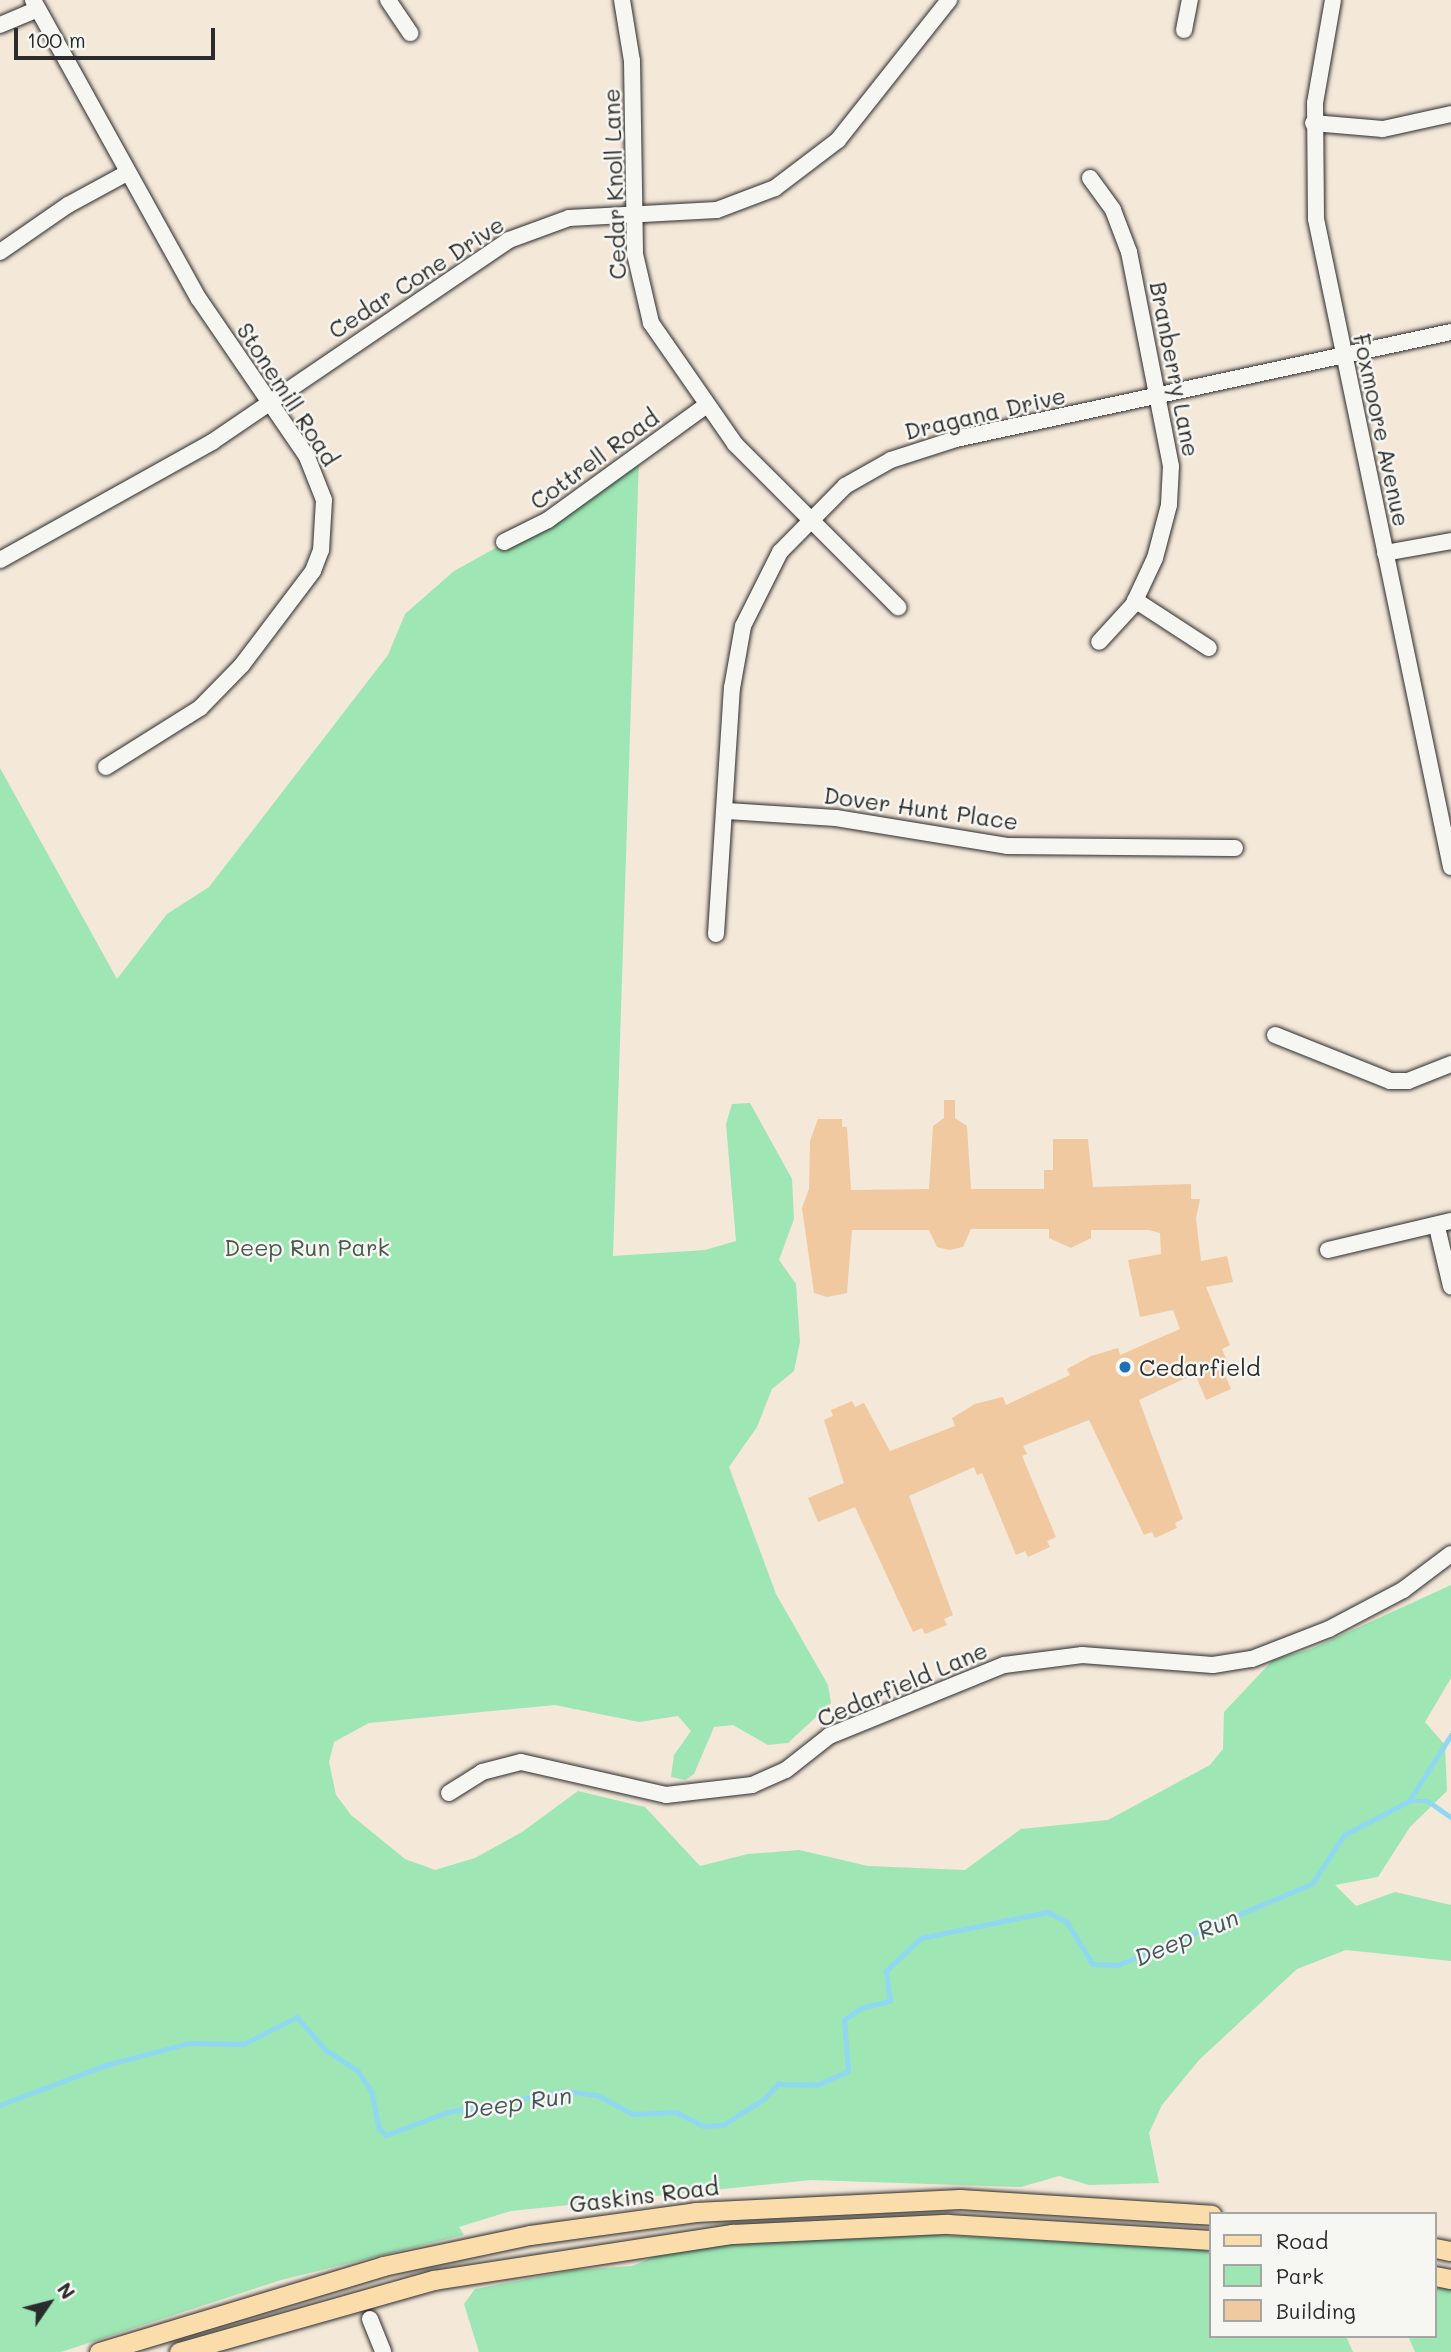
<!DOCTYPE html>
<style>
body{margin:0}
#map{position:relative;width:1451px;height:2352px;overflow:hidden;background:#f4e8d9;font-family:Mali,sans-serif}
div>[style]{position:absolute}
.green>*{inset:0;background:#9ee6b4}
.stream>*{height:4.5px;margin:-2.25px;padding:0 2.25px;transform-origin:2.25px;border-radius:2.25px;background:#90d8f1}
.building>*{inset:0;background:#f1c9a0}
.roads{filter:drop-shadow(0 0 2px #2b2b2b) drop-shadow(0 0 2px #2b2b2b)}
.minor>*{height:16px;margin:-8px;padding:0 8px;transform-origin:8px;border-radius:8px;background:#f6f6f2}
.major>*{height:19px;margin:-9.5px;padding:0 9.5px;transform-origin:9.5px;border-radius:9.5px;background:#faddab}
.dots>*{width:19px;height:19px;translate:-50% -50%;box-sizing:border-box;border:4px solid #f6f6f2;border-radius:50%}
span{translate:-50% -50%;white-space:nowrap;text-align:center;line-height:1.15;-webkit-text-stroke:5px #f6f6f2;paint-order:stroke}
.street-label{font-size:23px;color:#2b2b2b}
.park-label{font-size:23px;color:#485a4d}
.poi-label{font-size:23px;color:#2b2b2b}
.left{translate:0 -50%;text-align:left}
.water-label{font-size:24px;color:#44565c;font-style:italic}
.legend{position:absolute;left:1209px;top:2212px;width:228px;height:126px;box-sizing:border-box;background:#f6f6f2;border:2px solid #a5a5a2;margin:0;padding:9px 12px;list-style:none;font-size:21px;color:#2b2b2b}
.legend li{display:flex;align-items:center;gap:14px;height:35px}
.legend b{width:35px;border:2px solid #a5a5a2}
.north{position:absolute;left:14px;top:2268px;width:70px;height:70px;-webkit-text-stroke:5px #f6f6f2;paint-order:stroke;rotate:55deg;font-size:19px;font-weight:700;line-height:28px;text-align:center;color:#2b2b2b}
.north::after{content:'';display:block;margin:auto;width:24px;height:32px;background:#2b2b2b;clip-path:polygon(50% 0,100% 100%,50% 72%,0 100%)}
.scale{position:absolute;left:14px;top:28px;width:201px;height:32px;box-sizing:border-box;border:4px solid #2b2b2b;border-top:0;padding-left:9px;font-size:21px;line-height:24px;white-space:nowrap;color:#2b2b2b;-webkit-text-stroke:5px #f6f6f2;paint-order:stroke}
</style>
<div id="map">
<div class="green">
<i style="clip-path:polygon(639px 457px,613px 1256px,705px 1250px,736px 1241px,726px 1124px,732px 1104px,750px 1103px,792px 1179px,794px 1219px,779px 1260px,796px 1284px,800px 1342px,794px 1371px,772px 1389px,757px 1427px,729px 1467px,776px 1594px,828px 1685px,831px 1703px,788px 1743px,768px 1745px,733px 1725px,714px 1727px,694px 1774px,685px 1780px,671px 1777px,674px 1755px,691px 1731px,678px 1716px,639px 1722px,555px 1705px,369px 1723px,334px 1742px,329px 1762px,336px 1795px,351px 1815px,405px 1859px,435px 1870px,475px 1858px,522px 1832px,578px 1791px,645px 1807px,700px 1866px,748px 1854px,799px 1850px,868px 1866px,965px 1870px,1021px 1829px,1108px 1820px,1210px 1765px,1223px 1749px,1224px 1712px,1273px 1660px,1311px 1649px,1451px 1585px,1451px 1678px,1425px 1722px,1445px 1745px,1447px 1791px,1410px 1827px,1378px 1877px,1335px 1885px,1356px 1906px,1395px 1892px,1451px 1905px,1451px 1961px,1346px 1950px,1297px 1969px,1199px 2060px,1162px 2105px,1149px 2133px,1159px 2183px,1089px 2185px,1059px 2176px,1021px 2187px,811px 2180px,511px 2211px,459px 2227px,464px 2235px,281px 2280px,61px 2352px,0 2352px,0 768px,117px 979px,167px 914px,209px 887px,388px 655px,405px 614px,454px 571px,597px 492px)"></i>
<i style="clip-path:polygon(900px 2233px,1201px 2249px,1211px 2253px,1211px 2336px,1346px 2336px,1353px 2352px,479px 2352px,464px 2304px,475px 2289px,575px 2270px,632px 2266px,673px 2249px)"></i>
<i style="clip-path:polygon(1435px 2288px,1451px 2288px,1451px 2352px,1415px 2352px,1408px 2336px,1435px 2336px)"></i>
</div>
<div class="stream">
<i style="left:1409px;top:1801px;width:19px"></i>
<i style="left:1428px;top:1801px;width:28px;rotate:35deg"></i>
<i style="left:0;top:2105px;width:113px;rotate:-20.7deg"></i>
<i style="left:106px;top:2065px;width:86px;rotate:-14.8deg"></i>
<i style="left:189px;top:2043px;width:55px;rotate:1deg"></i>
<i style="left:244px;top:2044px;width:59px;rotate:-27deg"></i>
<i style="left:297px;top:2017px;width:44px;rotate:48.7deg"></i>
<i style="left:326px;top:2050px;width:38px;rotate:33deg"></i>
<i style="left:358px;top:2071px;width:25px;rotate:56deg"></i>
<i style="left:372px;top:2092px;width:37px;rotate:79deg"></i>
<i style="left:379px;top:2128px;width:10px;rotate:45deg"></i>
<i style="left:386px;top:2135px;width:66px;rotate:-20.4deg"></i>
<i style="left:448px;top:2112px;width:119px;rotate:-10.2deg"></i>
<i style="left:565px;top:2091px;width:32px;rotate:7deg"></i>
<i style="left:597px;top:2095px;width:41px;rotate:27.8deg"></i>
<i style="left:633px;top:2114px;width:43px;rotate:-2.7deg"></i>
<i style="left:676px;top:2112px;width:31px;rotate:27deg"></i>
<i style="left:704px;top:2126px;width:19px;rotate:-3deg"></i>
<i style="left:723px;top:2125px;width:49px;rotate:-32.4deg"></i>
<i style="left:764px;top:2099px;width:21px;rotate:-47deg"></i>
<i style="left:778px;top:2084px;width:39px;rotate:1deg"></i>
<i style="left:817px;top:2085px;width:34px;rotate:-24deg"></i>
<i style="left:848px;top:2071px;width:51px;rotate:-94.5deg"></i>
<i style="left:844px;top:2020px;width:21px;rotate:-35deg"></i>
<i style="left:861px;top:2008px;width:30px;rotate:-14deg"></i>
<i style="left:890px;top:2001px;width:30px;rotate:-98deg"></i>
<i style="left:886px;top:1971px;width:48px;rotate:-43.3deg"></i>
<i style="left:921px;top:1938px;width:130px;rotate:-11.6deg"></i>
<i style="left:1048px;top:1912px;width:21px;rotate:28deg"></i>
<i style="left:1067px;top:1922px;width:49px;rotate:58.2deg"></i>
<i style="left:1093px;top:1964px;width:25px;rotate:2deg"></i>
<i style="left:1118px;top:1965px;width:210px;rotate:-22.7deg"></i>
<i style="left:1312px;top:1884px;width:59px;rotate:-56.9deg"></i>
<i style="left:1344px;top:1835px;width:73px;rotate:-27.6deg"></i>
<i style="left:1409px;top:1801px;width:78px;rotate:-57.5deg"></i>
</div>
<div class="building">
<i style="clip-path:polygon(944px 1100px,955px 1100px,955px 1118px,967px 1126px,971px 1189px,1044px 1189px,1044px 1170px,1053px 1170px,1053px 1139px,1088px 1139px,1093px 1187px,1191px 1184px,1191px 1199px,1200px 1199px,1196px 1218px,1201px 1261px,1227px 1256px,1233px 1282px,1206px 1287px,1230px 1345px,1222px 1349px,1228px 1363px,1221px 1365px,1231px 1389px,1206px 1400px,1196px 1376px,1188px 1377px,1139px 1400px,1183px 1519px,1175px 1523px,1177px 1528px,1155px 1538px,1152px 1532px,1144px 1535px,1089px 1420px,1023px 1446px,1027px 1454px,1022px 1456px,1056px 1537px,1047px 1541px,1050px 1547px,1028px 1557px,1025px 1551px,1016px 1555px,982px 1473px,977px 1475px,974px 1467px,909px 1496px,953px 1615px,944px 1619px,947px 1625px,925px 1634px,922px 1628px,913px 1632px,855px 1507px,818px 1522px,808px 1498px,844px 1483px,824px 1420px,833px 1416px,831px 1410px,852px 1401px,855px 1407px,864px 1403px,890px 1451px,955px 1426px,952px 1418px,975px 1404px,1003px 1397px,1006px 1405px,1070px 1375px,1067px 1369px,1091px 1356px,1118px 1348px,1120px 1355px,1180px 1329px,1173px 1310px,1140px 1317px,1128px 1260px,1161px 1254px,1160px 1233px,1149px 1230px,1091px 1230px,1091px 1238px,1071px 1248px,1049px 1238px,1049px 1229px,971px 1229px,963px 1247px,949px 1250px,937px 1247px,929px 1230px,852px 1230px,847px 1293px,827px 1297px,814px 1293px,802px 1208px,809px 1189px,810px 1141px,818px 1119px,842px 1119px,842px 1127px,847px 1127px,851px 1190px,929px 1189px,933px 1126px,944px 1118px)"></i>
</div>
<div class="roads">
<div class="minor">
<i style="left:33px;top:0;width:342px;rotate:61deg"></i>
<i style="left:199px;top:299px;width:191px;rotate:55.6deg"></i>
<i style="left:307px;top:457px;width:46px;rotate:68.4deg"></i>
<i style="left:324px;top:500px;width:50px;rotate:93.4deg"></i>
<i style="left:321px;top:550px;width:22px;rotate:111deg"></i>
<i style="left:313px;top:571px;width:118px;rotate:127.1deg"></i>
<i style="left:242px;top:665px;width:60px;rotate:134.3deg"></i>
<i style="left:200px;top:708px;width:111px;rotate:147.9deg"></i>
<i style="left:388px;top:0;width:40px;rotate:56deg"></i>
<i style="left:622px;top:0;width:62px;rotate:80.7deg"></i>
<i style="left:632px;top:61px;width:193px;rotate:89.1deg"></i>
<i style="left:635px;top:254px;width:71px;rotate:76.9deg"></i>
<i style="left:651px;top:323px;width:147px;rotate:55.2deg"></i>
<i style="left:735px;top:444px;width:231px;rotate:45deg"></i>
<i style="left:1333px;top:0;width:105px;rotate:99.9deg"></i>
<i style="left:1315px;top:103px;width:116px;rotate:89.5deg"></i>
<i style="left:1316px;top:219px;width:662px;rotate:78.23deg"></i>
<i style="left:0;top:25px;width:41px;rotate:-22.8deg"></i>
<i style="left:1184px;top:30px;width:31px;rotate:-79deg"></i>
<i style="left:1313px;top:123px;width:70px;rotate:4.9deg"></i>
<i style="left:1383px;top:129px;width:70px;rotate:-12.4deg"></i>
<i style="left:1090px;top:178px;width:39px;rotate:54deg"></i>
<i style="left:1113px;top:210px;width:45px;rotate:69.1deg"></i>
<i style="left:1129px;top:252px;width:218px;rotate:78.9deg"></i>
<i style="left:1171px;top:466px;width:39px;rotate:93deg"></i>
<i style="left:1169px;top:505px;width:55px;rotate:104.8deg"></i>
<i style="left:1155px;top:558px;width:52px;rotate:115.1deg"></i>
<i style="left:1133px;top:605px;width:50px;rotate:132.6deg"></i>
<i style="left:0;top:252px;width:83px;rotate:-34.7deg"></i>
<i style="left:68px;top:205px;width:67px;rotate:-28.5deg"></i>
<i style="left:504px;top:542px;width:49px;rotate:-26.6deg"></i>
<i style="left:548px;top:520px;width:196px;rotate:-35.9deg"></i>
<i style="left:1385px;top:553px;width:67px;rotate:-10.3deg"></i>
<i style="left:0;top:560px;width:243px;rotate:-29.1deg"></i>
<i style="left:212px;top:442px;width:359px;rotate:-34.2deg"></i>
<i style="left:509px;top:240px;width:64px;rotate:-20.1deg"></i>
<i style="left:569px;top:218px;width:148px;rotate:-3.1deg"></i>
<i style="left:717px;top:210px;width:62px;rotate:-20.8deg"></i>
<i style="left:775px;top:188px;width:79px;rotate:-37.3deg"></i>
<i style="left:838px;top:140px;width:179px;rotate:-51.6deg"></i>
<i style="left:1135px;top:600px;width:88px;rotate:33deg"></i>
<i style="left:727px;top:811px;width:109px;rotate:3.7deg"></i>
<i style="left:836px;top:818px;width:173px;rotate:9.3deg"></i>
<i style="left:1007px;top:846px;width:228px;rotate:0.5deg"></i>
<i style="left:716px;top:934px;width:247px;rotate:-86.3deg"></i>
<i style="left:732px;top:688px;width:63px;rotate:-79.9deg"></i>
<i style="left:743px;top:626px;width:83px;rotate:-63.4deg"></i>
<i style="left:780px;top:552px;width:93px;rotate:-45.4deg"></i>
<i style="left:845px;top:486px;width:53px;rotate:-29.5deg"></i>
<i style="left:891px;top:460px;width:68px;rotate:-17.9deg"></i>
<i style="left:956px;top:439px;width:506px;rotate:-12.2deg"></i>
<i style="left:1275px;top:1035px;width:124px;rotate:21.8deg"></i>
<i style="left:1390px;top:1081px;width:18px"></i>
<i style="left:1408px;top:1081px;width:46px;rotate:-21.6deg"></i>
<i style="left:1437px;top:1227px;width:61px;rotate:76.7deg"></i>
<i style="left:1328px;top:1250px;width:126px;rotate:-13.3deg"></i>
<i style="left:449px;top:1793px;width:39px;rotate:-32deg"></i>
<i style="left:482px;top:1772px;width:40px;rotate:-14.4deg"></i>
<i style="left:521px;top:1762px;width:149px;rotate:12.8deg"></i>
<i style="left:666px;top:1795px;width:87px;rotate:-6.6deg"></i>
<i style="left:752px;top:1785px;width:37px;rotate:-24deg"></i>
<i style="left:786px;top:1770px;width:55px;rotate:-38.3deg"></i>
<i style="left:829px;top:1736px;width:189px;rotate:-22.1deg"></i>
<i style="left:1004px;top:1665px;width:79px;rotate:-7.3deg"></i>
<i style="left:1082px;top:1655px;width:131px;rotate:4.4deg"></i>
<i style="left:1213px;top:1665px;width:39px;rotate:-9deg"></i>
<i style="left:1252px;top:1659px;width:83px;rotate:-21.3deg"></i>
<i style="left:1329px;top:1629px;width:84px;rotate:-27.8deg"></i>
<i style="left:1403px;top:1590px;width:60px;rotate:-36.9deg"></i>
<i style="left:370px;top:2319px;width:35px;rotate:68deg"></i>
</div>
<div class="major">
<i style="left:1435px;top:2248px;width:16px;rotate:11deg"></i>
<i style="left:1435px;top:2276px;width:16px;rotate:11deg"></i>
<i style="left:99px;top:2352px;width:297px;rotate:-16.8deg"></i>
<i style="left:383px;top:2266px;width:150px;rotate:-11.9deg"></i>
<i style="left:530px;top:2235px;width:167px;rotate:-7.9deg"></i>
<i style="left:695px;top:2212px;width:265px;rotate:-2.8deg"></i>
<i style="left:960px;top:2199px;width:252px;rotate:3.6deg"></i>
<i style="left:179px;top:2352px;width:265px;rotate:-15.8deg"></i>
<i style="left:434px;top:2280px;width:302px;rotate:-8.8deg"></i>
<i style="left:732px;top:2234px;width:216px;rotate:-2.7deg"></i>
<i style="left:948px;top:2224px;width:263px;rotate:3.5deg"></i>
</div>
</div>
<div class="dots">
<i style="left:1125px;top:1367px;background:#1f6fb2"></i>
</div>
<div class="street-label">
<span style="left:614px;top:184px;rotate:-92deg">Cedar Knoll Lane</span>
<span style="left:416px;top:277px;rotate:-33deg">Cedar Cone Drive</span>
<span style="left:1175px;top:369px;rotate:79deg">Branberry Lane</span>
<span style="left:288px;top:394px;rotate:57deg">Stonemill Road</span>
<span style="left:985px;top:413px;rotate:-13deg">Dragana Drive</span>
<span style="left:1382px;top:430px;rotate:78deg">Foxmoore Avenue</span>
<span style="left:594px;top:459px;rotate:-36deg">Cottrell Road</span>
<span style="left:921px;top:808px;rotate:8deg">Dover Hunt Place</span>
<span style="left:902px;top:1684px;rotate:-23deg">Cedarfield Lane</span>
<span style="left:644px;top:2195px;rotate:-7deg">Gaskins Road</span>
</div>
<div class="park-label">
<span style="left:307px;top:1247px">Deep Run Park</span>
</div>
<div class="poi-label">
<span class="left" style="left:1139px;top:1367px">Cedarfield</span>
</div>
<div class="water-label">
<span style="left:1186px;top:1937px;rotate:-23deg">Deep Run</span>
<span style="left:517px;top:2102px;rotate:-8deg">Deep Run</span>
</div>
<ul class="legend">
<li><b style="height:9px;background:#faddab"></b>Road</li>
<li><b style="height:19px;background:#9ee6b4"></b>Park</li>
<li><b style="height:19px;background:#f1c9a0"></b>Building</li>
</ul>
<div class="north">N</div>
<div class="scale">100 m</div>
</div>
